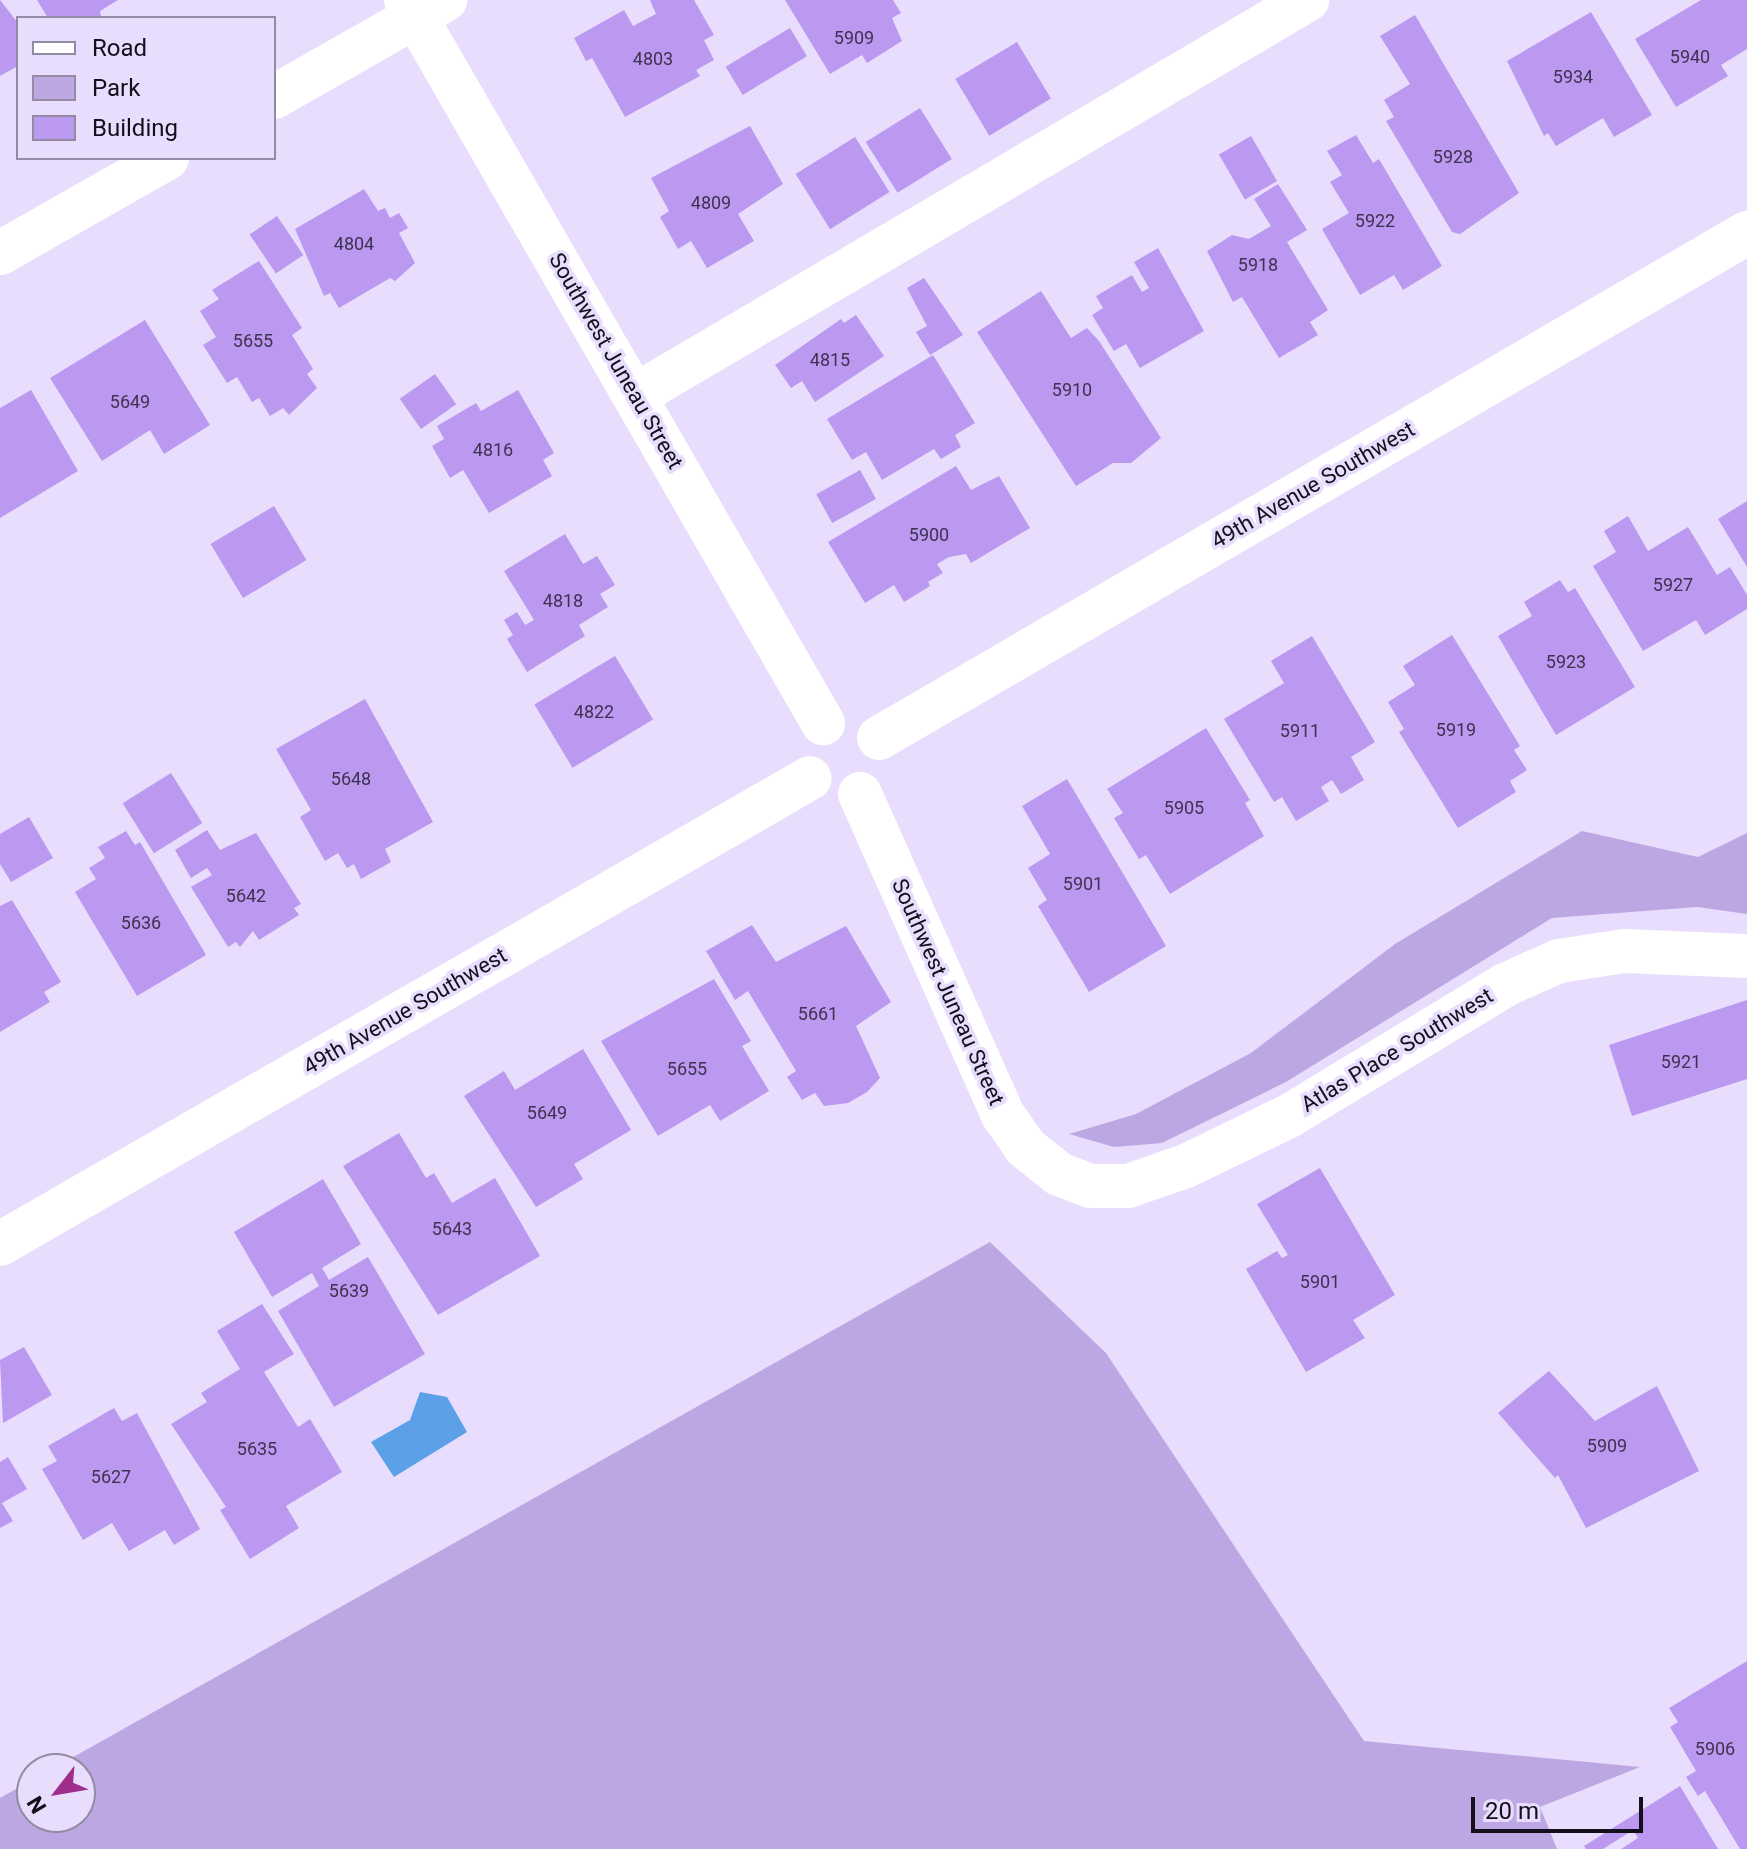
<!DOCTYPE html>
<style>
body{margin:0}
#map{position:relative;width:1747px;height:1849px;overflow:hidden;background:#e8ddfd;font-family:Roboto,sans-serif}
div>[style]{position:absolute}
.green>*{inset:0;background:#bda7e2}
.water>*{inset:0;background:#5ca1e8}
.building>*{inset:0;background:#bb99f0;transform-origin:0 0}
.minor>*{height:44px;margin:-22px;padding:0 22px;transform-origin:22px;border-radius:22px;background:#fff}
span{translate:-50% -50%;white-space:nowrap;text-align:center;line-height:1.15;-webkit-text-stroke:7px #e8ddfd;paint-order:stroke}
.number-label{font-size:18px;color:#3e3250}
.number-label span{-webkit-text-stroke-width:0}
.street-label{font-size:22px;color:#14101b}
.legend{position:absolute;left:16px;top:16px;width:260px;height:144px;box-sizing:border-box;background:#e8ddfd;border:2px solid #938ba3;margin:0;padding:10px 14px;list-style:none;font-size:24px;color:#14101b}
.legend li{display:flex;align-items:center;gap:16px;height:40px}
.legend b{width:40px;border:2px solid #938ba3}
.north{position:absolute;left:16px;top:1753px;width:80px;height:80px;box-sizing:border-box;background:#e8ddfd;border:2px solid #938ba3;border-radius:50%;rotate:239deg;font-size:22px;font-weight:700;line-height:32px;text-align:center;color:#14101b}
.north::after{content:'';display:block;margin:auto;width:28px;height:36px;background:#9e2d8b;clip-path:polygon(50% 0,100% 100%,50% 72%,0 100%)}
.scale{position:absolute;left:1471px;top:1797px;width:172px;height:36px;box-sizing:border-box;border:4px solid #14101b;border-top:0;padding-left:10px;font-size:24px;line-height:28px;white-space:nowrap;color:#14101b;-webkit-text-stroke:6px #e8ddfd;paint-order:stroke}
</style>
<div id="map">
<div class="green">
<i style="clip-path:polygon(1582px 831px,1698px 857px,1747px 833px,1747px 914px,1697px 907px,1552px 918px,1286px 1082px,1162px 1143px,1114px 1147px,1069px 1134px,1136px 1114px,1251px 1053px,1395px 944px)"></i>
<i style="clip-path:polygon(990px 1242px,1106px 1353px,1364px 1741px,1640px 1767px,1540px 1807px,1557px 1849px,0 1849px,0 1798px,32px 1780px,32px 1817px,80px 1817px,80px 1769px,52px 1769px)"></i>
</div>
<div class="water">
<i style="clip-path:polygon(420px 1392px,447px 1397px,467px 1432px,394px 1477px,371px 1442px,410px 1420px)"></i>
</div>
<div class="building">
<i style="clip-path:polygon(0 0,18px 23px,18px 66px,0 76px)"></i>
<i style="clip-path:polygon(37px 0,118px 0,100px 11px,101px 18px,48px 18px)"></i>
<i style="clip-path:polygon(650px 0,694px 0,714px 35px,704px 40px,714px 60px,696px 70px,700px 76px,625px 117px,592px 58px,586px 61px,574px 38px,624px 10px,633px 26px,656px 14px)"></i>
<i style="clip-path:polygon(785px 0,893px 0,901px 13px,892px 18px,902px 41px,867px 63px,862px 55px,830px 74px)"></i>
<i style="clip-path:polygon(1701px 0,1747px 0,1747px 49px,1721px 65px,1728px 76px,1676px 107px,1635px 39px)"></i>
<i style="clip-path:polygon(1591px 12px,1652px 115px,1614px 137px,1603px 118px,1556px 146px,1548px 133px,1544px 136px,1507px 61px)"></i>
<i style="clip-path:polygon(1415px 15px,1519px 193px,1460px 234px,1452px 232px,1386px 121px,1394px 117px,1384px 100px,1410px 84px,1380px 36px)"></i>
<i style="left:790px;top:28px;width:33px;height:75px;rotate:59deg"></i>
<i style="left:1017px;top:42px;width:66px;height:72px;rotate:59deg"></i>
<i style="left:920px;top:108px;width:60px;height:64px;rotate:58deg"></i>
<i style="clip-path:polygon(750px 126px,783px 184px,738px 214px,754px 241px,707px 268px,691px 241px,678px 249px,660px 217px,669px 211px,651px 178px)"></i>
<i style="clip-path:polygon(1356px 135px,1373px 163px,1379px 159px,1442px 266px,1403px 290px,1394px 275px,1360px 295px,1322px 229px,1349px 213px,1330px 182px,1342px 175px,1327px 151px)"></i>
<i style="left:1251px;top:136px;width:52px;height:37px;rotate:60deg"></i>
<i style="left:855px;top:137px;width:65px;height:70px;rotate:58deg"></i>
<i style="clip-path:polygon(1278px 184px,1307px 230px,1287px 242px,1328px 310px,1310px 322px,1318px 335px,1279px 358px,1242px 297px,1233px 302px,1207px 251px,1232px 235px,1249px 239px,1271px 226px,1254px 199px)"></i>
<i style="clip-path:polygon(364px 189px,378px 211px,385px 208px,390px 218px,399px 213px,408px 228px,399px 233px,415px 263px,395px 281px,390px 278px,339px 308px,330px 293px,324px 296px,295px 229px)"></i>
<i style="left:277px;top:216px;width:47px;height:33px;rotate:56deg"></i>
<i style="clip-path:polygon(1158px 248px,1204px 331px,1140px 368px,1126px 344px,1114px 351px,1092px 315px,1103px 308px,1096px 296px,1132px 275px,1142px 292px,1149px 288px,1134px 262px)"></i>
<i style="clip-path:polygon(259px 261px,302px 328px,292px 335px,313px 369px,307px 374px,317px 388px,289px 415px,283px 408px,270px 416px,259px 398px,252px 402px,237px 377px,227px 383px,203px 345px,216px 337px,200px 311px,219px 299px,212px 290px)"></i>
<i style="clip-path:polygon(924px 278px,963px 335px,930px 355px,916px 332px,927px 326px,907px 288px)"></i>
<i style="clip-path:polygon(1041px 291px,1071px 338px,1087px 328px,1099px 341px,1161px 438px,1131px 463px,1113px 463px,1076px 486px,977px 332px)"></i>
<i style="clip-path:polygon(856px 315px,884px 356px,815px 402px,802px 381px,791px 388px,775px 365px,841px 319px,844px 323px)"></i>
<i style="clip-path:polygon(145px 320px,210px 425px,164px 454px,150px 430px,102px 461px,50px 378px)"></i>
<i style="clip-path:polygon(933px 355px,975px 423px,955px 435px,961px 447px,941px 459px,934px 449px,882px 480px,866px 452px,852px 460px,827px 419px)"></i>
<i style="left:435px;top:374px;width:37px;height:43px;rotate:55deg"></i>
<i style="clip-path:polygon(31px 390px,78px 471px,0 518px,0 408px)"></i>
<i style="clip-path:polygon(518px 390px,554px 453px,543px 460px,552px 476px,489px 513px,463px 470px,450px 478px,432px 446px,444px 439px,437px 426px,476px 403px,481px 411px)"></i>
<i style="clip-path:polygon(956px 466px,971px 490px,999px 476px,1030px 528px,971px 563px,966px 554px,949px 557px,937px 564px,943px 573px,928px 582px,930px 586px,904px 602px,894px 585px,865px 603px,828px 542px)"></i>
<i style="left:860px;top:470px;width:33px;height:50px;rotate:61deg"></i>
<i style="clip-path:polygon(1747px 501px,1747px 567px,1718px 519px)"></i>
<i style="left:274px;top:506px;width:63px;height:74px;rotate:59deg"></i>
<i style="clip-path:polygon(1628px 516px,1648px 551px,1688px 527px,1717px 575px,1730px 567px,1747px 595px,1747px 609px,1705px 635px,1696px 620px,1643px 651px,1593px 566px,1616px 552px,1604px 531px)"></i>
<i style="clip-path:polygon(565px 534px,583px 564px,597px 556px,615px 585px,600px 594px,608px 607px,579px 625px,585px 636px,527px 672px,507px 639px,513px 635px,504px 620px,517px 612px,525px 625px,534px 620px,504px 571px)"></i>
<i style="clip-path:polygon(1560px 580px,1568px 592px,1575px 588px,1635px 687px,1556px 735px,1498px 636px,1532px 616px,1524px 602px)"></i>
<i style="clip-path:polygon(1452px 635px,1520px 746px,1514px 750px,1527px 770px,1510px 781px,1516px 792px,1458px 828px,1399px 732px,1404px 729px,1388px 702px,1415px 685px,1403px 666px)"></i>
<i style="clip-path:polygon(1312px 636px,1375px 742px,1351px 757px,1364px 780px,1341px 794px,1332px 780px,1321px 787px,1329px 801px,1296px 821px,1282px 797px,1274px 802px,1224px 719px,1284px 683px,1271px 661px)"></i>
<i style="left:615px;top:656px;width:74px;height:94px;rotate:59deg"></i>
<i style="clip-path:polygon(365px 699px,433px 822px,385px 849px,391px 862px,361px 879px,354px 864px,347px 868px,338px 853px,325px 861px,300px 817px,311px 810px,276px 749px)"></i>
<i style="clip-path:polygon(1206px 728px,1250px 800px,1245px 803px,1264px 836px,1170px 894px,1146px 855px,1139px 859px,1114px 818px,1123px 813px,1107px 789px)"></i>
<i style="left:171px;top:773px;width:59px;height:57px;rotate:58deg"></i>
<i style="clip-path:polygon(1067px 779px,1166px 946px,1089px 992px,1038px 906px,1047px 900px,1028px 868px,1050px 854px,1022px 806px)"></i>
<i style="clip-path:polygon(29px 817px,53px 858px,11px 882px,0 864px,0 834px)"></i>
<i style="clip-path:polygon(207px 830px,220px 850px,256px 833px,301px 904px,294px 908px,299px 915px,259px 940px,253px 931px,240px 947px,236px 942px,228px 947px,191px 887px,212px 875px,207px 868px,191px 878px,175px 850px)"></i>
<i style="clip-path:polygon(126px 831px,135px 845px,140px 842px,206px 955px,137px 996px,75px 892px,96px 879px,89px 868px,105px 858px,98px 847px)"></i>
<i style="clip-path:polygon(12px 900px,61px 982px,44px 992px,50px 1002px,0 1032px,0 906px)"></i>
<i style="clip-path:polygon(752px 925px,776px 962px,846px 926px,891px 1002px,856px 1026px,880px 1078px,867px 1092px,848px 1103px,824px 1106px,815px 1093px,802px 1100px,787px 1077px,796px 1071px,748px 991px,735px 1000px,706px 951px)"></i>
<i style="clip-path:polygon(714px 979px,751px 1041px,742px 1046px,769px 1091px,720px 1121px,710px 1105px,658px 1136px,601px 1041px)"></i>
<i style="clip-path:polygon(1747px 1000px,1747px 1079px,1632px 1116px,1609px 1045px)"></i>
<i style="clip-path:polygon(583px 1049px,631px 1130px,574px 1164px,583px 1179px,536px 1207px,464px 1096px,504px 1071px,515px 1090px)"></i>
<i style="clip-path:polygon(399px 1133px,426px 1178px,434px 1173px,452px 1203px,495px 1178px,540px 1256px,438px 1315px,343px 1166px)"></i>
<i style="clip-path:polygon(1320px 1168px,1395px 1295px,1353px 1320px,1365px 1338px,1306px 1372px,1246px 1269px,1277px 1251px,1282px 1258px,1288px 1255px,1257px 1204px)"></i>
<i style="clip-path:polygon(323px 1179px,361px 1244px,322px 1268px,329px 1280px,368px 1257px,425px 1354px,334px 1407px,278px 1311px,319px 1286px,312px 1273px,272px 1297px,234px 1232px)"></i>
<i style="clip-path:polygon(262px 1304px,294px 1354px,264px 1372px,298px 1427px,310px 1419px,342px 1472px,286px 1506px,299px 1528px,250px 1559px,220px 1510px,226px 1507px,171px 1424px,207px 1402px,201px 1393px,240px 1369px,217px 1331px)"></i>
<i style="clip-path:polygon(24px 1347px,52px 1395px,3px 1423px,0 1360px)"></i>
<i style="clip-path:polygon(1549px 1371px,1595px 1421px,1657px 1386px,1699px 1471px,1586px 1528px,1558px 1475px,1555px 1478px,1498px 1413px)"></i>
<i style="clip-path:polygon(114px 1408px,122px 1421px,137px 1413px,200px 1529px,174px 1545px,165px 1530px,129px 1551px,112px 1523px,83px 1540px,42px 1469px,57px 1461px,48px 1446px)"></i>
<i style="clip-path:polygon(8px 1457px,27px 1489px,2px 1503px,13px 1521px,0 1528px,0 1462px)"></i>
<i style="clip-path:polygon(1747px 1661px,1747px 1849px,1740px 1849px,1705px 1791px,1698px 1796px,1686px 1777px,1696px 1771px,1670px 1727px,1678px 1722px,1669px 1708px)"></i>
<i style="clip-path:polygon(1680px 1786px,1718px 1849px,1621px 1849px,1638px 1838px,1633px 1830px,1603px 1849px,1586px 1849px,1584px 1846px)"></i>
</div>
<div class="minor">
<i style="left:406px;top:0;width:835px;rotate:60.03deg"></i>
<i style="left:274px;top:97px;width:197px;rotate:-29.6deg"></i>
<i style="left:0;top:253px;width:192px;rotate:-29.6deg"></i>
<i style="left:636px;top:395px;width:779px;rotate:-30.48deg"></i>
<i style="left:879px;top:738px;width:1004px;rotate:-30.19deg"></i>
<i style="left:860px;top:794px;width:351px;rotate:66deg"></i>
<i style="left:1003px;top:1115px;width:39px;rotate:55deg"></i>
<i style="left:1025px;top:1147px;width:43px;rotate:38.5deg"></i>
<i style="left:1059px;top:1174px;width:33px;rotate:21deg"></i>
<i style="left:1090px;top:1186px;width:38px"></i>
<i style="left:1128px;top:1186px;width:61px;rotate:-19deg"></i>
<i style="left:1186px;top:1166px;width:114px;rotate:-25.9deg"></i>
<i style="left:1289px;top:1116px;width:253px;rotate:-31.2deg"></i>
<i style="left:1505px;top:985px;width:59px;rotate:-24deg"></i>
<i style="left:1559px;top:961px;width:66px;rotate:-8.7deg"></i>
<i style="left:1624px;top:951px;width:123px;rotate:2.3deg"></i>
<i style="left:0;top:1244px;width:934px;rotate:-29.91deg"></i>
</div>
<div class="number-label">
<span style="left:854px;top:38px">5909</span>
<span style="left:1690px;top:57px">5940</span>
<span style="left:653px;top:59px">4803</span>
<span style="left:1573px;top:77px">5934</span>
<span style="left:1453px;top:157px">5928</span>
<span style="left:711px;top:203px">4809</span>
<span style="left:1375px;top:221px">5922</span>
<span style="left:354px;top:244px">4804</span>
<span style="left:1258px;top:265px">5918</span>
<span style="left:253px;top:341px">5655</span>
<span style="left:830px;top:360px">4815</span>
<span style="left:1072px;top:390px">5910</span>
<span style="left:130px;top:402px">5649</span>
<span style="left:493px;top:450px">4816</span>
<span style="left:929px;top:535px">5900</span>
<span style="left:1673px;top:585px">5927</span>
<span style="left:563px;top:601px">4818</span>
<span style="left:1566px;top:662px">5923</span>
<span style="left:594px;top:712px">4822</span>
<span style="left:1456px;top:730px">5919</span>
<span style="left:1300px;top:731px">5911</span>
<span style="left:351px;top:779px">5648</span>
<span style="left:1184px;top:808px">5905</span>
<span style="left:1083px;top:884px">5901</span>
<span style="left:246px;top:896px">5642</span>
<span style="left:141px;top:923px">5636</span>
<span style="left:818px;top:1014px">5661</span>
<span style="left:1681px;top:1062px">5921</span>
<span style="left:687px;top:1069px">5655</span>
<span style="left:547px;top:1113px">5649</span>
<span style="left:452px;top:1229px">5643</span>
<span style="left:1320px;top:1282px">5901</span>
<span style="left:349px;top:1291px">5639</span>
<span style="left:1607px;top:1446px">5909</span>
<span style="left:257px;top:1449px">5635</span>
<span style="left:111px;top:1477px">5627</span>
<span style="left:1715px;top:1749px">5906</span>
</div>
<div class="street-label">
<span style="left:616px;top:361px;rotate:60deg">Southwest Juneau Street</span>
<span style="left:1313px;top:485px;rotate:-30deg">49th Avenue Southwest</span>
<span style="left:948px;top:992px;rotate:66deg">Southwest Juneau Street</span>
<span style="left:405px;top:1011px;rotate:-30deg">49th Avenue Southwest</span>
<span style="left:1397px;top:1050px;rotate:-31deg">Atlas Place Southwest</span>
</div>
<ul class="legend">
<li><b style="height:10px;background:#fff"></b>Road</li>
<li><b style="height:22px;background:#bda7e2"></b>Park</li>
<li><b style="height:22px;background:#bb99f0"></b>Building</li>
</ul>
<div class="north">N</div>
<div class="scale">20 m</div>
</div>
